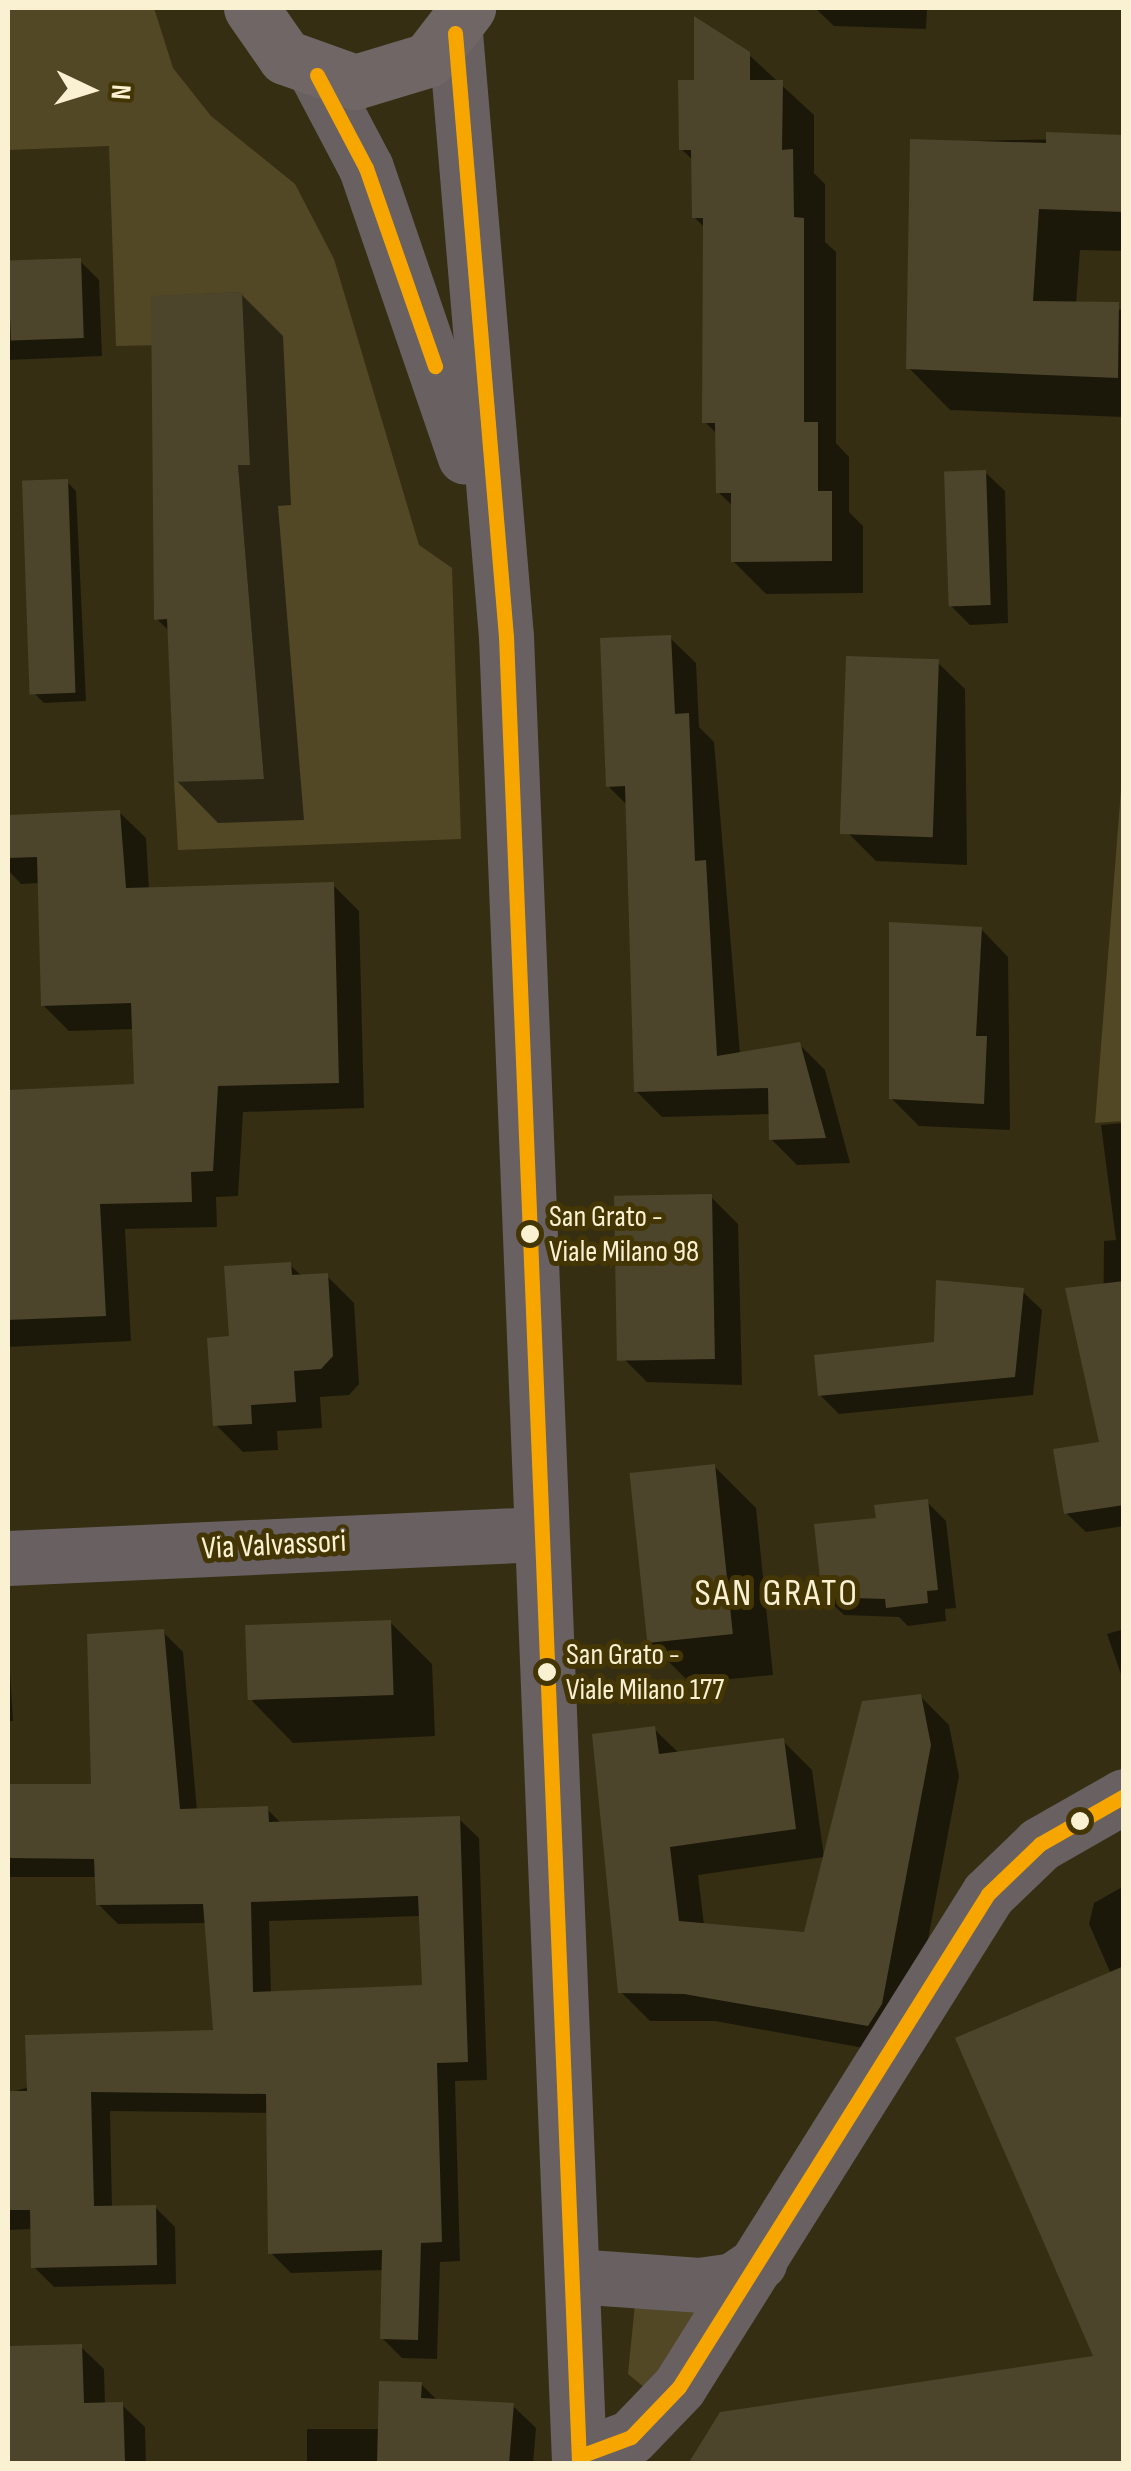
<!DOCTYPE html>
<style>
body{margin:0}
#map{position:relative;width:1131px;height:2471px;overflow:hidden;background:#352e12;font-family:"Sofia Sans Condensed",sans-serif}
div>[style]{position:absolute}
.green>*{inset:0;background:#524826}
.shadow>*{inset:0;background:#0007}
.building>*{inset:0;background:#4c452b;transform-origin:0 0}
.minor>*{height:55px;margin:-27.5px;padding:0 27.5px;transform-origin:27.5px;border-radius:27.5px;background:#686061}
.major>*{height:55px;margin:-27.5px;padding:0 27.5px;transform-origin:27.5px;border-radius:27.5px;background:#706665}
.bus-1>*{height:15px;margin:-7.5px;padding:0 7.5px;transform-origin:7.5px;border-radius:7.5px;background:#f7a600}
.dots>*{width:28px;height:28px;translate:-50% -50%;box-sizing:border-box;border:5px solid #433604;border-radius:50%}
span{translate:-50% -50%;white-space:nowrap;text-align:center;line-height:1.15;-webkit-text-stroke:10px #433604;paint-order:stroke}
.bus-label{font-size:30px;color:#faf1d2}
.left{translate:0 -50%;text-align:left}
.street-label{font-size:32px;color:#faf1d2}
.quarter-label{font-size:38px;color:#faf1d2;letter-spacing:2.5px}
.frame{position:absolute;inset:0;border:10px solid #faf1d2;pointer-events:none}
.north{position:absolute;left:40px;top:40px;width:100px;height:100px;-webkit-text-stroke:8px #433604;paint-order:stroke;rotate:94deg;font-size:28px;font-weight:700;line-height:40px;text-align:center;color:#faf1d2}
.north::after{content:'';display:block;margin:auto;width:35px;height:45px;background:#faf1d2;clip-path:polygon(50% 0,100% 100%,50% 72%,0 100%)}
</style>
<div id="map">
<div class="green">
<i style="clip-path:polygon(8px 8px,154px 8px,173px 68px,211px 116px,295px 184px,334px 259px,419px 545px,452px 568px,461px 839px,178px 850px,174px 782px,264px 778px,238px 465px,250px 464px,242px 292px,160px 296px,162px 345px,116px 346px,109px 146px,8px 150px)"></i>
<i style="clip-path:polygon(1123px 764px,1123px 1121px,1095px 1123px)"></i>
<i style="clip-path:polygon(635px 2304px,692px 2311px,709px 2324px,645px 2388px,628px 2374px)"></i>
</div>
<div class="shadow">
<i style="clip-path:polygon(815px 8px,927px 8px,926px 29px,834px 26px)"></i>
<i style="clip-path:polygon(748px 54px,814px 115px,814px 173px,825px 184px,825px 242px,836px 252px,836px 443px,849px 457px,849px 512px,863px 526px,863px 593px,766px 594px,733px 561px,734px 507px,718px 492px,718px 435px,705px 422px,705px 228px,694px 217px,694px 161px,681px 149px,697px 83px)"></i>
<i style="clip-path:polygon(1124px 138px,1124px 251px,1080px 250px,1076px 304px,1124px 310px,1124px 417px,950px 410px,909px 368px,912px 142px)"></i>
<i style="clip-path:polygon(80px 261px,99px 280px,102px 356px,8px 360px,8px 264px)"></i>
<i style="clip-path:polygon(241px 294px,283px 336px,291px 505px,278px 506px,304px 820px,218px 823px,177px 781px,170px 632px,157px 619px)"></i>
<i style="clip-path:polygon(985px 472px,1005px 491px,1008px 623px,970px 625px,951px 606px)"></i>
<i style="clip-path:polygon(67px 482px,76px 491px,86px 701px,44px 703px,35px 694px)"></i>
<i style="clip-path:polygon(670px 638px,696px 663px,699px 727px,714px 742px,740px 1054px,799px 1044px,825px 1070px,850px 1163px,797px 1165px,771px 1139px,771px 1114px,662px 1117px,636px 1091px,628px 806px,608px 786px)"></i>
<i style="clip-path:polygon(937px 662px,965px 689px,967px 865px,876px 861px,848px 833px)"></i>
<i style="clip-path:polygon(119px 812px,146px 838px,149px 890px,333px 885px,359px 911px,364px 1108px,243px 1112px,238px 1196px,216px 1197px,217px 1227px,125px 1229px,131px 1341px,8px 1347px,8px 1093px,136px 1087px,134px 1029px,69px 1031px,43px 1005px,40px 883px,21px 884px,8px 870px,8px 817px)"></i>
<i style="clip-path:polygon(891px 925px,981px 929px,1008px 957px,1010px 1130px,919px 1126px,891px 1098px)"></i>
<i style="clip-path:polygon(1124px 1123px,1124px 1526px,1086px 1532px,1066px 1513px,1102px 1444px,1104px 1241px,1116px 1240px,1101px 1125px)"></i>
<i style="clip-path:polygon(711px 1197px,738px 1224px,742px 1385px,647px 1382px,620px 1355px)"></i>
<i style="clip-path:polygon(290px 1265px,303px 1277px,327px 1276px,354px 1303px,359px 1384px,349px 1395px,320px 1397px,322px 1428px,277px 1431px,278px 1450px,243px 1452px,216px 1425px,232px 1339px)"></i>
<i style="clip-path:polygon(1022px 1291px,1042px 1310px,1033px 1395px,839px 1414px,820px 1395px,936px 1345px)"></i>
<i style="clip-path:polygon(714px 1466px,756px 1508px,773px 1675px,690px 1683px,649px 1642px)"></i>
<i style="clip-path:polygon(927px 1502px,946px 1521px,956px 1608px,945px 1609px,946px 1621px,908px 1626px,899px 1617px,844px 1615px,824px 1596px,879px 1520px)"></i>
<i style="clip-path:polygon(390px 1622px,432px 1664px,435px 1736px,293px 1743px,252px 1701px)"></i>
<i style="clip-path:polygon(1124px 1629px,1124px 1683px,1107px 1634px)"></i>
<i style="clip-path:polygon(evenodd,163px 1632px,183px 1652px,197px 1811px,267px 1809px,282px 1824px,459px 1819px,479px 1838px,487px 2080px,455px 2081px,460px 2261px,440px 2262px,437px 2359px,402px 2358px,382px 2338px,384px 2270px,291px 2273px,271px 2253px,269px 2113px,110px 2111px,112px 2208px,155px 2207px,175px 2227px,176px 2284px,54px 2287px,34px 2267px,33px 2229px,8px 2230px,8px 2093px,215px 2033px,207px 1923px,118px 1924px,98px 1904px,97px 1877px,8px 1877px,8px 1786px,93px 1786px,163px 1632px,421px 1916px,424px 1987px,271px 1993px,269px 1921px,421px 1916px)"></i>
<i style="clip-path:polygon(8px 1638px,13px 1721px,8px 1721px)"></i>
<i style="clip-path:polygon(920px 1696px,949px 1725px,959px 1776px,910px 2034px,897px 2054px,715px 2021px,650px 2021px,621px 1992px,654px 1729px,680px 1754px,783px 1741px,812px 1770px,824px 1857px,698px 1875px,704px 1925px,806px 1935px)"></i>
<i style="clip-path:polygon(1124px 1886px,1124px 2464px,1096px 2358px,1111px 1974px,1089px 1924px,1094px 1903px)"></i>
<i style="clip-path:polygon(81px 2347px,104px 2369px,105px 2405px,122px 2405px,145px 2427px,146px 2464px,8px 2464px,8px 2349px)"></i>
<i style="clip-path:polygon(421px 2384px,438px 2401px,513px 2406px,536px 2428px,533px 2464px,307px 2464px,307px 2429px,380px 2429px)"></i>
</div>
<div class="building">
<i style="clip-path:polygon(694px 16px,750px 52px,750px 80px,783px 80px,782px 150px,793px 149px,794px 217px,804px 218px,804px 422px,818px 422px,818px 491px,832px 491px,832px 561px,731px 562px,731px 493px,716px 493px,715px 423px,702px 423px,703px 218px,692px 218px,691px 150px,679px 150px,678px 80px,694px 80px)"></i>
<i style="clip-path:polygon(1046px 132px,1124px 135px,1124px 212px,1039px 209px,1033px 301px,1119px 302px,1118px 378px,906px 369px,910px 139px,1046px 143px)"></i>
<i style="left:81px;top:258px;width:80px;height:73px;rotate:88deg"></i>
<i style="clip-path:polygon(242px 292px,250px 465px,238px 465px,264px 779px,174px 782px,167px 619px,154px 620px,151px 296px)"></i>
<i style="left:986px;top:470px;width:135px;height:42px;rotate:88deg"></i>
<i style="left:68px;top:479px;width:214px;height:46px;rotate:88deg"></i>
<i style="clip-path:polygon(671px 635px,675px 714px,689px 713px,695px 861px,706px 860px,717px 1056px,800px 1042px,826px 1138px,769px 1140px,768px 1088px,634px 1092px,625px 786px,606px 787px,600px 638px)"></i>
<i style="left:846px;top:656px;width:93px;height:178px;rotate:2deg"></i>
<i style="clip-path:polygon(120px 810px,126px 888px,334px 882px,339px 1083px,218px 1086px,213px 1171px,191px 1172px,192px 1202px,100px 1204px,106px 1316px,8px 1320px,8px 1090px,134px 1084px,131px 1003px,41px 1006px,37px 857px,8px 858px,8px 815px)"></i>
<i style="clip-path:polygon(889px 922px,982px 927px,976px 1036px,987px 1036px,984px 1104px,889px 1099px)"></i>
<i style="left:712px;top:1194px;width:165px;height:98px;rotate:89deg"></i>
<i style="clip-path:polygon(291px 1262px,292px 1275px,328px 1273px,333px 1356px,321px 1369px,294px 1371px,296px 1402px,251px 1405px,252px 1424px,213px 1426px,207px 1338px,229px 1336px,224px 1266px)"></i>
<i style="clip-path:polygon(936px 1280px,1024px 1288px,1015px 1377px,818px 1396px,814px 1355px,934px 1342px)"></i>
<i style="clip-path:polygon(1124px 1281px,1124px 1505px,1064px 1514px,1053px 1449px,1099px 1442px,1065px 1288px)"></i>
<i style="left:715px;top:1464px;width:171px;height:86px;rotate:84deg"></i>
<i style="clip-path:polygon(928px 1499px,938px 1590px,927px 1591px,928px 1603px,886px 1608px,885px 1599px,822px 1597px,814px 1524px,876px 1518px,874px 1505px)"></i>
<i style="left:391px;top:1620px;width:75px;height:146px;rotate:88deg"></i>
<i style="clip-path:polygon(evenodd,164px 1629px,180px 1809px,268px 1806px,269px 1822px,460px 1816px,468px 2062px,437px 2063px,442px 2242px,421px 2243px,418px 2340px,380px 2339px,382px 2250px,268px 2254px,266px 2094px,91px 2092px,94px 2206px,156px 2205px,157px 2265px,31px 2268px,30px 2210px,8px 2210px,8px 2091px,27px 2091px,25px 2035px,213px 2030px,203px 1904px,96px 1905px,94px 1859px,8px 1858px,8px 1784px,91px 1784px,87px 1634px,164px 1629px,418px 1896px,422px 1985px,253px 1992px,251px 1902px,418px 1896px)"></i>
<i style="clip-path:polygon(921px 1694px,931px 1745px,882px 2004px,868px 2026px,684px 1994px,618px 1993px,592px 1734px,655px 1726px,659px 1754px,784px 1738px,796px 1829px,670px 1847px,679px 1921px,804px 1932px,862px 1701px)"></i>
<i style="clip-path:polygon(1124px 1966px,1124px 2464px,688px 2464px,720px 2412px,1093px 2356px,955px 2038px)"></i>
<i style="clip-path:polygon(82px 2344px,84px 2403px,123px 2402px,125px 2461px,8px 2464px,8px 2346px)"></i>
<i style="clip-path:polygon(379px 2381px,422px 2382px,421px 2398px,514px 2403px,509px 2464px,377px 2464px)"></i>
</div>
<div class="minor">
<i style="left:455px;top:33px;width:605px;rotate:85.17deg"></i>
<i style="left:506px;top:636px;width:1829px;rotate:87.71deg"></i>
<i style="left:317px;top:75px;width:105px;rotate:62.2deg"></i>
<i style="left:366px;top:168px;width:305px;rotate:71.1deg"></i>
<i style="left:8px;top:1558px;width:533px;rotate:-2.58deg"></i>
<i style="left:574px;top:2276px;width:125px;rotate:4.1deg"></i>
<i style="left:699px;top:2285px;width:34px;rotate:-8deg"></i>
<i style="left:733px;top:2280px;width:32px;rotate:-34deg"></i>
<i style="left:580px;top:2456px;width:54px;rotate:-20.4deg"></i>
<i style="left:631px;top:2437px;width:69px;rotate:-46.2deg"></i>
<i style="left:679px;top:2387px;width:582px;rotate:-57.92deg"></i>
<i style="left:988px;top:1894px;width:72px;rotate:-43.9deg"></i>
<i style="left:1040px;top:1844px;width:97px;rotate:-29.7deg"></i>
</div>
<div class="major">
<i style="left:251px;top:8px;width:60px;rotate:55.2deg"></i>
<i style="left:285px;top:57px;width:74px;rotate:19.7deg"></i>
<i style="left:355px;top:82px;width:76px;rotate:-16.8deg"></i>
<i style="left:428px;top:60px;width:66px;rotate:-52.4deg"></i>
</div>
<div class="bus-1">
<i style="left:455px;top:33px;width:605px;rotate:85.17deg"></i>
<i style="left:506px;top:636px;width:1829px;rotate:87.71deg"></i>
<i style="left:317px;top:75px;width:105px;rotate:62.2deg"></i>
<i style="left:366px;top:168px;width:210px;rotate:70.8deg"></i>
<i style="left:580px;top:2456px;width:54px;rotate:-20.4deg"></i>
<i style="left:631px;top:2437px;width:69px;rotate:-46.2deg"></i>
<i style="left:679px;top:2387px;width:582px;rotate:-57.92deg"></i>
<i style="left:988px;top:1894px;width:72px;rotate:-43.9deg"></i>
<i style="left:1040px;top:1844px;width:97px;rotate:-29.7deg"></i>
</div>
<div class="dots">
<i style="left:530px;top:1234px;background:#faf1d2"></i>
<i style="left:547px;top:1672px;background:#faf1d2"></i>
<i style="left:1080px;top:1821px;background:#faf1d2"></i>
</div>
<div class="bus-label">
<span class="left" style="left:549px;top:1234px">San Grato -<br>Viale Milano 98</span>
<span class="left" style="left:566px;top:1672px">San Grato -<br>Viale Milano 177</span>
</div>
<div class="street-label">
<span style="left:274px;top:1546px;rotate:-3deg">Via Valvassori</span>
</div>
<div class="quarter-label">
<span style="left:777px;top:1594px">SAN GRATO</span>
</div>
<div class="frame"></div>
<div class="north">N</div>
</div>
